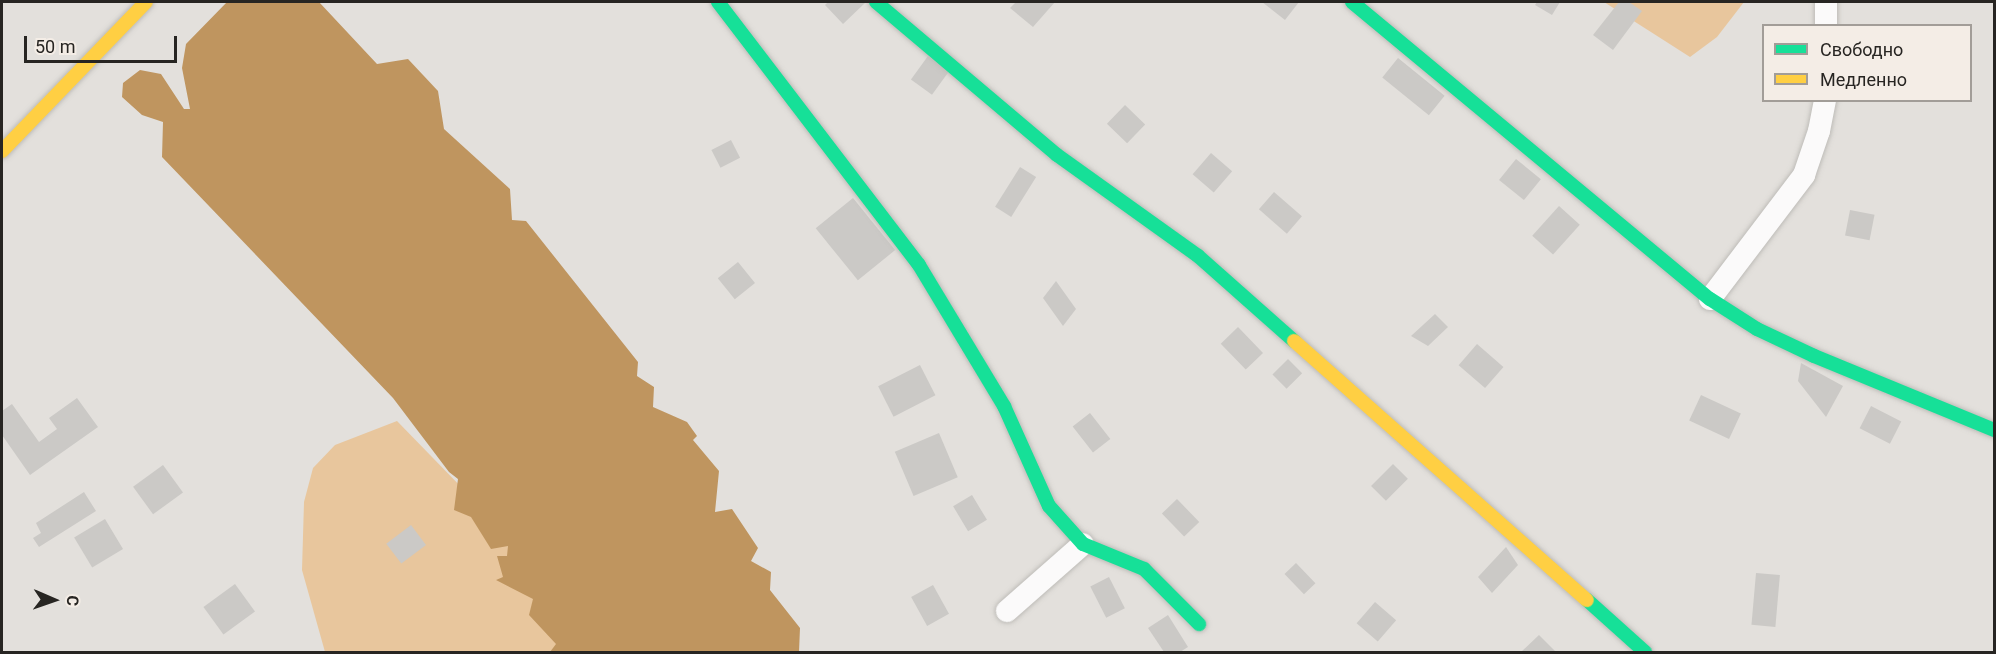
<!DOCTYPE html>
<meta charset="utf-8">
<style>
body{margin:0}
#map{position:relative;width:1996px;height:654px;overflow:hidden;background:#e3e0dc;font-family:Roboto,sans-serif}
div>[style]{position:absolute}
.green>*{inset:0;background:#e8c69d}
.water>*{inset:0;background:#bf955f}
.building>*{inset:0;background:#cbc9c6;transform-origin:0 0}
.roads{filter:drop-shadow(0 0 2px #bebcb8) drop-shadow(0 0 2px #bebcb8)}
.street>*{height:22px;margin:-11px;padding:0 11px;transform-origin:11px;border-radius:11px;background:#fbfafa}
.fast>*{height:14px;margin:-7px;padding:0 7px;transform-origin:7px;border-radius:7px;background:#16e098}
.slow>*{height:14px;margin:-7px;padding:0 7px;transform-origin:7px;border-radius:7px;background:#ffcf43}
span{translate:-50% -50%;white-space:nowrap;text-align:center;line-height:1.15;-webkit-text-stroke:5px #f4ede6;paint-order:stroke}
.frame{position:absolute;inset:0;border:3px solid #272522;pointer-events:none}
.legend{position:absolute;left:1762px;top:24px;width:210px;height:78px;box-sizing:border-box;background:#f4ede6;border:2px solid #a29d98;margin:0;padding:8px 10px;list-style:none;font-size:18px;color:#272522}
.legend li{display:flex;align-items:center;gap:12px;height:30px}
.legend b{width:30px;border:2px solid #a29d98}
.north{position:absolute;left:24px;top:570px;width:60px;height:60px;-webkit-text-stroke:4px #f4ede6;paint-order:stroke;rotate:92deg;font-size:16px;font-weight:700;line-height:24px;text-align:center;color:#272522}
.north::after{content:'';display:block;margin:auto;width:21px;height:27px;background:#272522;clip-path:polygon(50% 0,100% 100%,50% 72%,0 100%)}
.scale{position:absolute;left:24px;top:36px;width:153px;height:27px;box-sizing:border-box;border:3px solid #272522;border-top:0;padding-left:8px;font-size:18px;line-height:21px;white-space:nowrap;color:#272522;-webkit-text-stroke:4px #f4ede6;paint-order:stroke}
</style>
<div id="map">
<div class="green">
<i style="clip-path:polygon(1604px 2px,1744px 2px,1717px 37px,1690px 57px)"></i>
<i style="clip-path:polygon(397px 421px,574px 603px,595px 652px,325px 652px,302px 570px,304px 502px,313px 468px,335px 445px)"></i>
</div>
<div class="water">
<i style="clip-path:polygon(227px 2px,319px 2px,377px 64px,408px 59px,438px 91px,444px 129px,510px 189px,512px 220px,526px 221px,638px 362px,637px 376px,654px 387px,653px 407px,687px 422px,697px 436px,693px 440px,719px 471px,715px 512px,732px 509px,758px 548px,751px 561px,771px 572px,770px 590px,800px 628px,799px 652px,550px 652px,556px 644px,529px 615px,533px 599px,496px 580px,503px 577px,497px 556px,507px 556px,508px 546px,491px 549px,471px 517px,454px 510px,458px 479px,449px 472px,393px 398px,162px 157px,163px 122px,142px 115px,122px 97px,123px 83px,140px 70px,161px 74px,184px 109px,190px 109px,182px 68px,186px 44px)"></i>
</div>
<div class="building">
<i style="clip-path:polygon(828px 2px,864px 2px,865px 3px,843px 24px,825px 5px)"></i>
<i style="clip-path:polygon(1016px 2px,1055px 2px,1033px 27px,1010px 8px)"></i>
<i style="clip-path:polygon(1262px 2px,1299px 2px,1285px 20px)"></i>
<i style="clip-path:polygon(1537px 2px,1560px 2px,1552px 15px,1535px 5px)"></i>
<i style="clip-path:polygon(1619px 2px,1629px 2px,1642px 11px,1613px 50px,1593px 35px)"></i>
<i style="left:928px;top:56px;width:26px;height:29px;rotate:36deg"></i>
<i style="left:1398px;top:58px;width:60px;height:25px;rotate:39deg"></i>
<i style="left:1125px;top:105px;width:28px;height:26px;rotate:44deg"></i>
<i style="left:731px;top:140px;width:20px;height:22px;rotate:63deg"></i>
<i style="left:1211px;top:153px;width:28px;height:28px;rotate:41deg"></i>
<i style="left:1516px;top:159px;width:32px;height:27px;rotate:39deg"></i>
<i style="left:1020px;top:167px;width:19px;height:47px;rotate:32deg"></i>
<i style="left:1274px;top:192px;width:37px;height:23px;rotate:41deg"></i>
<i style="left:853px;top:198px;width:67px;height:48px;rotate:51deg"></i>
<i style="left:1559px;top:206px;width:28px;height:40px;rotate:42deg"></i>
<i style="left:1850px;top:210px;width:25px;height:26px;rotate:11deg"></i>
<i style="left:738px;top:262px;width:27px;height:26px;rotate:51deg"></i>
<i style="clip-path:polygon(1056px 281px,1076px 309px,1063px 326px,1043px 298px)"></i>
<i style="clip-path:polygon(1435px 314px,1448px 327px,1428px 346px,1411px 336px)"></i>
<i style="left:1238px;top:327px;width:36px;height:24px;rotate:46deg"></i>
<i style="left:1477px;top:344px;width:35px;height:28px;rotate:41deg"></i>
<i style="left:1288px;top:359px;width:20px;height:22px;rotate:45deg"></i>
<i style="clip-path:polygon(1801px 363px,1843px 386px,1826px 417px,1798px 381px)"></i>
<i style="left:920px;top:365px;width:34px;height:47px;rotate:63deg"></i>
<i style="left:1701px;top:395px;width:44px;height:28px;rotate:25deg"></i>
<i style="clip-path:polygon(77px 398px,98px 427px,30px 475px,2px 435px,2px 411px,12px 404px,39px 442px,57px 429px,49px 418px)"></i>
<i style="left:1871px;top:406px;width:34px;height:25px;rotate:27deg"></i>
<i style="left:1090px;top:413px;width:33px;height:22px;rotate:52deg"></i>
<i style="left:939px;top:433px;width:48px;height:48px;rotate:67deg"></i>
<i style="left:1393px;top:464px;width:21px;height:31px;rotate:45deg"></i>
<i style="left:163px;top:465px;width:34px;height:37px;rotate:54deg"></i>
<i style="clip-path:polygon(84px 492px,96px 511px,39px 547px,33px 538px,41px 533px,36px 523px)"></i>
<i style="left:972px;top:495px;width:29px;height:22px;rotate:59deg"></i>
<i style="left:1177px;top:499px;width:32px;height:21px;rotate:46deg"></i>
<i style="left:105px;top:519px;width:35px;height:36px;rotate:59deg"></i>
<i style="left:411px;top:525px;width:25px;height:31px;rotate:53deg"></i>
<i style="clip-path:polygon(1506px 547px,1518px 565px,1492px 593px,1478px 577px)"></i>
<i style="left:1296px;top:563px;width:28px;height:16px;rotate:46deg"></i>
<i style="left:1756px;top:573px;width:24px;height:52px;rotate:5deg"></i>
<i style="left:1109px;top:577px;width:35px;height:21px;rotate:63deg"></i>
<i style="left:235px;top:584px;width:34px;height:39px;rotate:54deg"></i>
<i style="left:933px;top:585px;width:33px;height:25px;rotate:61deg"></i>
<i style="left:1375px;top:602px;width:28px;height:28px;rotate:41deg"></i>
<i style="clip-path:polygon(1168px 615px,1188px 647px,1180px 652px,1164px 652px,1148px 628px)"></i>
<i style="clip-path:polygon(1539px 635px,1556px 652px,1521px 652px)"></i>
</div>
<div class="roads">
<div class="street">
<i style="left:1826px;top:2px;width:24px;rotate:90deg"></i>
<i style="left:1710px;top:299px;width:156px;rotate:-52.8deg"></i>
<i style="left:1804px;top:175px;width:46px;rotate:-71.2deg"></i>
<i style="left:1819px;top:131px;width:32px;rotate:-79deg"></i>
<i style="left:1007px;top:611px;width:101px;rotate:-41.4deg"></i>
</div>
<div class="fast">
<i style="left:718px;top:2px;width:331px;rotate:52.6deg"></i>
<i style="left:919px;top:265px;width:165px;rotate:58.9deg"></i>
<i style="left:1004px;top:406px;width:110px;rotate:65.8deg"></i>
<i style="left:1049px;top:506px;width:51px;rotate:48.2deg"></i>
<i style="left:1083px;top:544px;width:66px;rotate:22.3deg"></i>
<i style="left:1144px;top:569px;width:78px;rotate:45deg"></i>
<i style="left:876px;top:2px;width:237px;rotate:40.2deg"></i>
<i style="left:1057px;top:155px;width:173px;rotate:35.6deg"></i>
<i style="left:1198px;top:256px;width:128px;rotate:41.5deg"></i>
<i style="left:1352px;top:2px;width:465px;rotate:39.7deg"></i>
<i style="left:1710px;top:299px;width:56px;rotate:32.6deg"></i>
<i style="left:1757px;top:329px;width:63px;rotate:25.3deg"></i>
<i style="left:1814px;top:356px;width:195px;rotate:22.3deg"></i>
<i style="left:1587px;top:600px;width:78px;rotate:41.9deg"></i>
</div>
<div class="slow">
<i style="left:2px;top:151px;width:207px;rotate:-46deg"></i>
<i style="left:1294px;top:341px;width:391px;rotate:41.5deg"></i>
</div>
</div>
<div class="frame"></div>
<ul class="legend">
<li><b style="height:8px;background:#16e098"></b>Свободно</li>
<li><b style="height:8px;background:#ffcf43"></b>Медленно</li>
</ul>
<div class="north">С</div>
<div class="scale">50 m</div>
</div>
